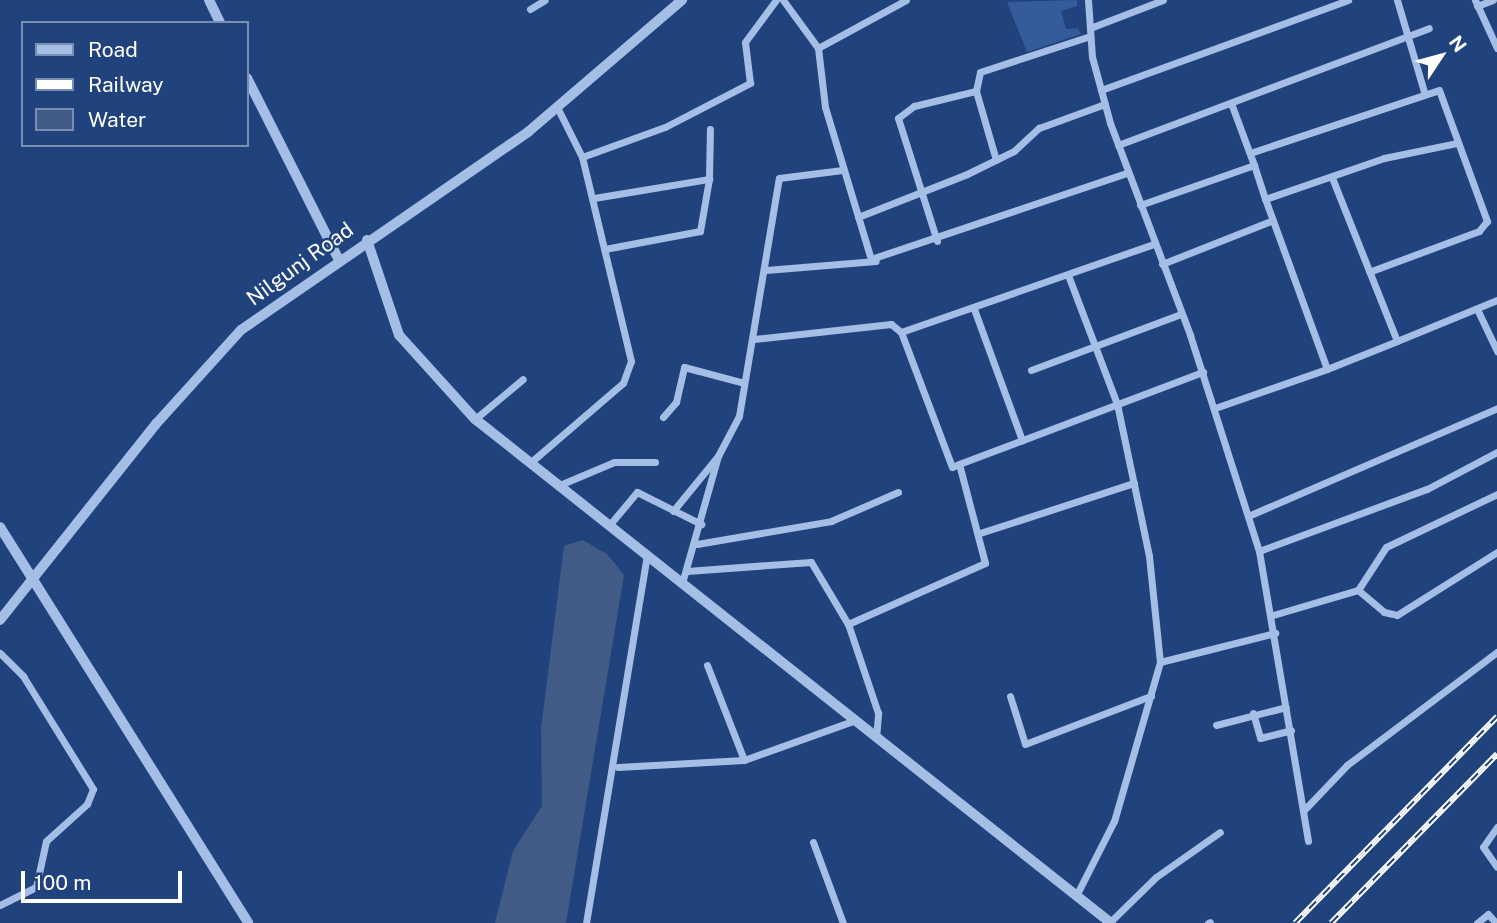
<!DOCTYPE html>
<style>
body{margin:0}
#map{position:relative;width:1497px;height:923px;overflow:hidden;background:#21437d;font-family:"Public Sans",sans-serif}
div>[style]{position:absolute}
.green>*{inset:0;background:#345c9b}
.water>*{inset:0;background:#415b86}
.minor>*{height:7px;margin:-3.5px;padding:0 3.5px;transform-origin:3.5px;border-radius:3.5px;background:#a4bee6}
.tertiary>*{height:10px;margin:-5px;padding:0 5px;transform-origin:5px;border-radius:5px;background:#a4bee6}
.rail>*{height:6px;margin-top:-3px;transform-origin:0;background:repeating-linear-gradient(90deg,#21437d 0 10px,#fff 0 20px);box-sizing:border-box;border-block:2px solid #fff}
span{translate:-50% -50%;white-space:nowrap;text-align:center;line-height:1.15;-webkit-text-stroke:5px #21437d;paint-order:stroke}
.street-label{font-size:21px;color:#fff}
.legend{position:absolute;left:21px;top:21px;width:228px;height:126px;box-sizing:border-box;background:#21437d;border:2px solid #7a8eb1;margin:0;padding:9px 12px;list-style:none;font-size:21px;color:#fff}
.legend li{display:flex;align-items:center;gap:14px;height:35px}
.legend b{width:35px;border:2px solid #7a8eb1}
.north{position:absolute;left:1406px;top:21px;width:70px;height:70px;-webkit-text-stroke:5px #21437d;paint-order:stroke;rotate:54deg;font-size:19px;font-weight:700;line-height:28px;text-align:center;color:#fff}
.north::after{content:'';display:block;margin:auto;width:24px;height:32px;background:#fff;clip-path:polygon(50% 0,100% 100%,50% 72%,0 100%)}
.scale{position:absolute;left:21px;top:871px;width:161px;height:32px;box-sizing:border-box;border:4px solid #fff;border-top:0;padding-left:9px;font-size:21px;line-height:24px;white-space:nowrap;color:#fff;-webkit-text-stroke:5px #21437d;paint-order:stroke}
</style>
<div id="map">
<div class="green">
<i style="clip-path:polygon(1077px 0,1077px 6px,1061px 11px,1066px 29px,1078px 28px,1081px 34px,1027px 52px,1007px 2px)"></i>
</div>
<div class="water">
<i style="clip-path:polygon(583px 540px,608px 555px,624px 575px,566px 923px,495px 923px,513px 851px,542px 806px,541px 728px,564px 546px)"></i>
</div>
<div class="minor">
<i style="left:783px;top:0;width:59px;rotate:53.9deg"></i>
<i style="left:818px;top:48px;width:59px;rotate:83.2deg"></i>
<i style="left:825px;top:107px;width:159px;rotate:73.2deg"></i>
<i style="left:871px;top:259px;width:270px;rotate:-18.6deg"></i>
<i style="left:1088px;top:0;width:57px;rotate:86deg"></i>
<i style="left:1092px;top:57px;width:68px;rotate:74.7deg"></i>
<i style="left:1110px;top:123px;width:227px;rotate:69.3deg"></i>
<i style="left:1190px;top:335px;width:227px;rotate:72.3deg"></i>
<i style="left:1259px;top:551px;width:294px;rotate:80.4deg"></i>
<i style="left:1397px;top:0;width:96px;rotate:73.6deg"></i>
<i style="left:1475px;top:0;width:53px;rotate:65.4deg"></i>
<i style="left:1477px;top:6px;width:17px;rotate:-21deg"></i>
<i style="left:530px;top:9px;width:17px;rotate:-31deg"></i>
<i style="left:1090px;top:28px;width:78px;rotate:-21deg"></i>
<i style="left:818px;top:48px;width:100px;rotate:-28.6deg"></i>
<i style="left:1101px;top:90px;width:263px;rotate:-20deg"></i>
<i style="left:1118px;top:145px;width:332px;rotate:-20.6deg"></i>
<i style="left:1250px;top:153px;width:199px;rotate:-18.4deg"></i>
<i style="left:1439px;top:90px;width:140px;rotate:69.9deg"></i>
<i style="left:1487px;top:221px;width:13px;rotate:129deg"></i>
<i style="left:1479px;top:231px;width:117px;rotate:159.6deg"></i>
<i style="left:582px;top:157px;width:88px;rotate:-19.9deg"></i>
<i style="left:665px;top:127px;width:96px;rotate:-27.4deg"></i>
<i style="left:750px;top:83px;width:41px;rotate:-97deg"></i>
<i style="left:745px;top:42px;width:52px;rotate:-53.6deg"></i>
<i style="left:996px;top:160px;width:72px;rotate:-106.2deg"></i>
<i style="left:976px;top:91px;width:19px;rotate:-78deg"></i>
<i style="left:980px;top:72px;width:116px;rotate:-18.1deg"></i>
<i style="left:1254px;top:165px;width:36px;rotate:72deg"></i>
<i style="left:1265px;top:199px;width:126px;rotate:-19deg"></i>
<i style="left:1384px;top:158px;width:75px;rotate:-11.6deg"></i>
<i style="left:709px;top:179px;width:50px;rotate:-88.9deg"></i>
<i style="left:594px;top:198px;width:117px;rotate:-9.4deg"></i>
<i style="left:709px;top:179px;width:53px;rotate:99.8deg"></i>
<i style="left:700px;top:231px;width:97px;rotate:169.3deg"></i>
<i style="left:1140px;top:205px;width:121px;rotate:-19.3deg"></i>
<i style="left:1254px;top:165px;width:66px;rotate:-110.4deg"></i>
<i style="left:858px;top:217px;width:117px;rotate:-21.5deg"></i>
<i style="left:967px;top:174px;width:52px;rotate:-26.1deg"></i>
<i style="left:1014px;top:151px;width:34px;rotate:-43deg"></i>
<i style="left:1039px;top:128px;width:70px;rotate:-20deg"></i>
<i style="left:937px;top:241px;width:129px;rotate:-107.6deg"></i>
<i style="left:898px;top:118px;width:20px;rotate:-37deg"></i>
<i style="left:914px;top:106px;width:64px;rotate:-13.6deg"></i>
<i style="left:1162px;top:264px;width:119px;rotate:-21.6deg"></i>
<i style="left:766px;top:270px;width:110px;rotate:-4.7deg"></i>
<i style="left:1068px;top:275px;width:138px;rotate:69.2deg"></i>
<i style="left:1117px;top:404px;width:155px;rotate:78.1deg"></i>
<i style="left:1149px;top:556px;width:107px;rotate:84.1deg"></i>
<i style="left:1160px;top:662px;width:166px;rotate:106.1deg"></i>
<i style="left:1114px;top:821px;width:84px;rotate:116.9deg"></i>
<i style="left:974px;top:309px;width:140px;rotate:69.9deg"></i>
<i style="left:1477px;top:309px;width:47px;rotate:64.5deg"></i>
<i style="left:901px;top:332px;width:268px;rotate:-19.2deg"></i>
<i style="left:754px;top:339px;width:138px;rotate:-6.2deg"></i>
<i style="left:891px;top:324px;width:13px;rotate:39deg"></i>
<i style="left:901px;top:332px;width:144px;rotate:69.3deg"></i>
<i style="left:952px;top:467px;width:8px;rotate:-23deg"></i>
<i style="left:1397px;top:341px;width:108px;rotate:-22.3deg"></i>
<i style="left:1327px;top:369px;width:75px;rotate:-21.8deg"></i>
<i style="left:1397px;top:341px;width:175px;rotate:-111.7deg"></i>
<i style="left:1031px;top:370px;width:160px;rotate:-20.5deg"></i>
<i style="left:1215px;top:408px;width:119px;rotate:-19.2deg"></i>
<i style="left:1327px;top:369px;width:181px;rotate:-110deg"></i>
<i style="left:663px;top:417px;width:20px;rotate:-49deg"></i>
<i style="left:676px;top:402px;width:36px;rotate:-77deg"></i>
<i style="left:684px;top:367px;width:62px;rotate:14.9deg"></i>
<i style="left:475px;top:419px;width:62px;rotate:-39.8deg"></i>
<i style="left:531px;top:462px;width:121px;rotate:-40.7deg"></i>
<i style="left:623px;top:383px;width:23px;rotate:-70deg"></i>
<i style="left:631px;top:361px;width:210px;rotate:-103.5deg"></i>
<i style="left:582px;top:157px;width:56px;rotate:-116.6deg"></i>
<i style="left:562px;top:484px;width:56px;rotate:-22.9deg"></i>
<i style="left:614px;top:462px;width:41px"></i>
<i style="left:673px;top:511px;width:71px;rotate:-50.7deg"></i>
<i style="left:1248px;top:516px;width:271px;rotate:-23.4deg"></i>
<i style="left:611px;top:523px;width:40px;rotate:-50deg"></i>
<i style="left:637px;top:492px;width:72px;rotate:26.6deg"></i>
<i style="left:980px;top:533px;width:162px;rotate:-18deg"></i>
<i style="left:697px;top:544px;width:136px;rotate:-9.7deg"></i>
<i style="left:831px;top:521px;width:73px;rotate:-23.4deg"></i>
<i style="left:1259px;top:551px;width:179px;rotate:-20.3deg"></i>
<i style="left:1427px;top:489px;width:79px;rotate:-27.9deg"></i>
<i style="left:687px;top:571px;width:124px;rotate:-4.2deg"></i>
<i style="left:811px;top:562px;width:72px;rotate:59.2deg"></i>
<i style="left:682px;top:583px;width:132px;rotate:-74.2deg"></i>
<i style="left:718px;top:456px;width:45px;rotate:-62.3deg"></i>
<i style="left:739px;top:416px;width:241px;rotate:-80.5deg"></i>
<i style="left:779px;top:178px;width:64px;rotate:-7.1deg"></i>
<i style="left:1358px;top:590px;width:34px;rotate:40deg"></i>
<i style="left:1384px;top:612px;width:13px;rotate:13deg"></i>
<i style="left:1397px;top:615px;width:118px;rotate:-32.2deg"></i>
<i style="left:1273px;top:615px;width:89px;rotate:-16.4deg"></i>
<i style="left:1358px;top:590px;width:51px;rotate:-56.9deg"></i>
<i style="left:1386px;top:547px;width:123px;rotate:-25.5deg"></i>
<i style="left:0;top:653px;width:33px;rotate:45deg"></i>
<i style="left:23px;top:676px;width:133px;rotate:58.2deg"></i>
<i style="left:93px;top:789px;width:16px;rotate:112deg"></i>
<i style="left:87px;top:804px;width:55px;rotate:137.9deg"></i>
<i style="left:46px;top:841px;width:47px;rotate:102.3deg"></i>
<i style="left:36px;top:887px;width:40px;rotate:153.4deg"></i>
<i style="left:1160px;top:662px;width:119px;rotate:-14.2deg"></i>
<i style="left:707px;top:665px;width:102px;rotate:68.7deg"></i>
<i style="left:1010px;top:696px;width:50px;rotate:72.6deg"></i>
<i style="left:1025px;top:744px;width:135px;rotate:-20.9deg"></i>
<i style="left:1253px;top:713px;width:26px;rotate:74deg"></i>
<i style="left:1260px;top:738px;width:32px;rotate:-14deg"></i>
<i style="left:1216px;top:725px;width:72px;rotate:-14.4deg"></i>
<i style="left:876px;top:738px;width:25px;rotate:-85deg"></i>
<i style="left:878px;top:713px;width:94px;rotate:-108.6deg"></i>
<i style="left:848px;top:624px;width:150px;rotate:-24deg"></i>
<i style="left:985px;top:563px;width:102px;rotate:-104.7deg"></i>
<i style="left:959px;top:464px;width:261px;rotate:-20.7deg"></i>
<i style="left:618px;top:767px;width:126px;rotate:-3.2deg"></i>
<i style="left:744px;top:760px;width:119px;rotate:-19.7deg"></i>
<i style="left:1305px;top:809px;width:61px;rotate:-46.3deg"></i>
<i style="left:1347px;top:765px;width:188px;rotate:-37deg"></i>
<i style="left:1497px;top:827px;width:24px;rotate:125deg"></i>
<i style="left:1483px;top:847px;width:24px;rotate:55deg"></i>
<i style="left:813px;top:842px;width:86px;rotate:69.7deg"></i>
<i style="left:1110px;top:922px;width:64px;rotate:-44.4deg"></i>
<i style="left:1156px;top:877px;width:78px;rotate:-35.1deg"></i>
<i style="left:586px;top:923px;width:372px;rotate:-80.6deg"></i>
<i style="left:1208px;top:923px;width:2px;rotate:-27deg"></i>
<i style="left:1477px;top:923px;width:14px;rotate:-39deg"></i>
<i style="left:1488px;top:914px;width:12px;rotate:48deg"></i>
</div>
<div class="tertiary">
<i style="left:209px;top:0;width:25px;rotate:64deg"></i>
<i style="left:247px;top:78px;width:202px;rotate:63.2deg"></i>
<i style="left:367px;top:240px;width:100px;rotate:71.4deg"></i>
<i style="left:399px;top:335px;width:113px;rotate:47.9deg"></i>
<i style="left:475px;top:419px;width:811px;rotate:38.4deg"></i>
<i style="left:0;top:527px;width:467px;rotate:57.9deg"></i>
<i style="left:0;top:620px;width:251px;rotate:-51.5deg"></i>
<i style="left:156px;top:424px;width:127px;rotate:-47.9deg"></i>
<i style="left:241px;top:330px;width:349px;rotate:-34.6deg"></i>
<i style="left:528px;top:132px;width:203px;rotate:-40.6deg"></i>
</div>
<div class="rail">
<i style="left:1295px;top:923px;width:289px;rotate:-45.6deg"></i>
<i style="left:1331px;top:923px;width:237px;rotate:-45.5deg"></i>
</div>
<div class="street-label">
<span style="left:300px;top:264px;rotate:-36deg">Nilgunj Road</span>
</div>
<ul class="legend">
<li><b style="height:9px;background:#a4bee6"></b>Road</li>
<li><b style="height:9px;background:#fff"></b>Railway</li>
<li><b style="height:19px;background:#415b86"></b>Water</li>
</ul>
<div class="north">N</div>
<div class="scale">100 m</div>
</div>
